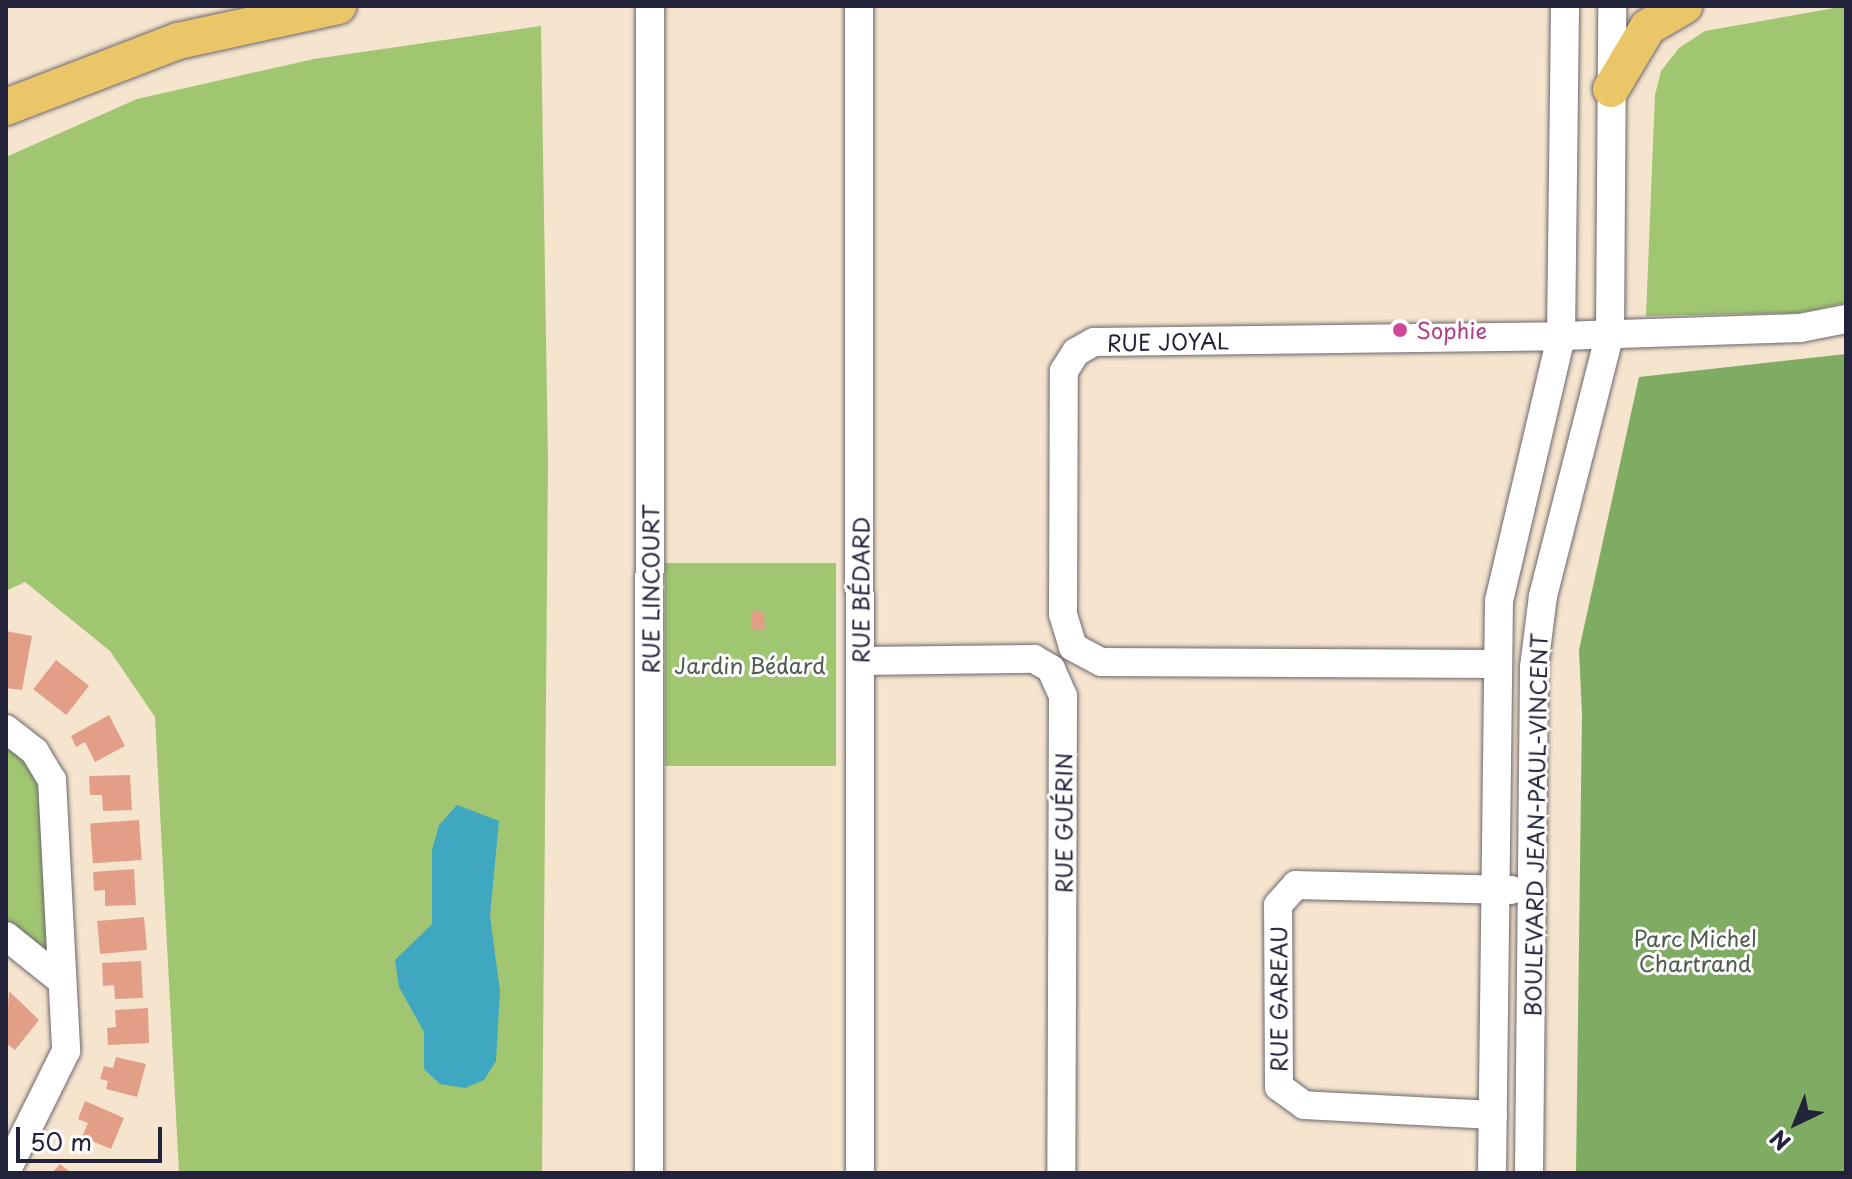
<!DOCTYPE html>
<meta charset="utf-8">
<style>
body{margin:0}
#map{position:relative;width:1852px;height:1179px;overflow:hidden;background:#f6e5ce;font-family:"Playpen Sans",sans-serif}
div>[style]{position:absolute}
.green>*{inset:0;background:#a0c671;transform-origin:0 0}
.forest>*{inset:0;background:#80ab63}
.water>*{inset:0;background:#40a7c0}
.building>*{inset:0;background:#e39e88;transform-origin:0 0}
.roads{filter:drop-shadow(0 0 2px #6c666e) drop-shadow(0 0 2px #6c666e)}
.minor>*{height:28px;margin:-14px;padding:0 14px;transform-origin:14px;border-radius:14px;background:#fff}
.major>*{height:36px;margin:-18px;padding:0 18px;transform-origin:18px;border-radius:18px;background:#ebc669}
.dots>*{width:22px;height:22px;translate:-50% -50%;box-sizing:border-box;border:4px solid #fff;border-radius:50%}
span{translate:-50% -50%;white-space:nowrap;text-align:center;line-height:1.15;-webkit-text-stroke:6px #fff;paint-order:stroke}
.hotel-label{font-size:22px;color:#b23c85}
.left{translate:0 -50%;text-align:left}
.street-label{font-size:22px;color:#22223b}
.park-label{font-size:22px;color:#4e5b4e}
.frame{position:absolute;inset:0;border:8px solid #22223b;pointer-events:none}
.north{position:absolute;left:1756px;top:1083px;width:80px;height:80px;-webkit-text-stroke:6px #fff;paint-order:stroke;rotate:223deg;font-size:22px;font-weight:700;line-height:32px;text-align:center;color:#22223b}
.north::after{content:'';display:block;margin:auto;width:28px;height:36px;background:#22223b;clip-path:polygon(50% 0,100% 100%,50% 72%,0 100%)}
.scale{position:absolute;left:16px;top:1127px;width:146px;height:36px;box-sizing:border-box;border:4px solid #22223b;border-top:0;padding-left:10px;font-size:24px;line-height:28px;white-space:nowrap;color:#22223b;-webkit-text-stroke:6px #fff;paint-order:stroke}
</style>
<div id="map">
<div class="green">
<i style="clip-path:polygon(1846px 6px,1846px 303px,1798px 313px,1646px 316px,1655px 95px,1661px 71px,1679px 48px,1705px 31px)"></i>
<i style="clip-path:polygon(541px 26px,548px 462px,542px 1173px,179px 1173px,155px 717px,110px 651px,25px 582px,6px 591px,6px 157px,137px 99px,314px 59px)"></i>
<i style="left:665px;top:563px;width:171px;height:203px"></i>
<i style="clip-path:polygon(6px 729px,35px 752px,62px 981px,6px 936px)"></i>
</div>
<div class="forest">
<i style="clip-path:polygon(1846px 354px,1846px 1173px,1576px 1173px,1582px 714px,1579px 650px,1639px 377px)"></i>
</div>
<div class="water">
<i style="clip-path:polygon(457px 805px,499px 821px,490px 916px,500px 991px,496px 1061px,484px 1080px,465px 1088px,440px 1084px,424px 1069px,424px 1032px,399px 987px,395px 960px,432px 924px,432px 850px,439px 825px)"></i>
</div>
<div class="building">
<i style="left:764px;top:611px;width:18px;height:13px;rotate:87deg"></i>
<i style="clip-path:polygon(6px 631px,32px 636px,22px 690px,6px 688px)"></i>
<i style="left:56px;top:660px;width:42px;height:37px;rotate:38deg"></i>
<i style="clip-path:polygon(109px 715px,125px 746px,95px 762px,85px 742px,76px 747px,71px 736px)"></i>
<i style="clip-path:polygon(130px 775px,132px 810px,103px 811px,102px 795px,90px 795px,89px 776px)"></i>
<i style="left:139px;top:820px;width:40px;height:49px;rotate:86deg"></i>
<i style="clip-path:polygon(134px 869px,136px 905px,105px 906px,105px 890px,94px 891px,93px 872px)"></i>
<i style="left:144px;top:917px;width:33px;height:47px;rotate:85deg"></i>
<i style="clip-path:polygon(141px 961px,143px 998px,115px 999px,114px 985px,103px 986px,102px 963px)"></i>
<i style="clip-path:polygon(9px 991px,39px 1020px,15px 1050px,6px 1043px)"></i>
<i style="clip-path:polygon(148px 1008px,149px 1043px,108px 1045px,107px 1028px,116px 1027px,115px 1010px)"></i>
<i style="clip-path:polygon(116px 1057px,146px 1064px,137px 1097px,106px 1089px,108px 1081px,100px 1079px,104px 1066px,113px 1068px)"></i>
<i style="clip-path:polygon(85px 1101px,124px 1118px,111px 1149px,82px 1137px,88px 1123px,78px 1119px)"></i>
<i style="clip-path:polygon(60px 1164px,71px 1173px,52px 1173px)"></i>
</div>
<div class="roads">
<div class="minor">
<i style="left:859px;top:6px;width:1167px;rotate:89.95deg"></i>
<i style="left:860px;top:661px;width:174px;rotate:-0.7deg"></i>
<i style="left:1034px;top:659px;width:20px;rotate:30deg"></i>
<i style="left:1051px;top:669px;width:30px;rotate:66deg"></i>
<i style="left:1063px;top:696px;width:477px;rotate:90.2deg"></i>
<i style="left:1498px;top:664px;width:397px;rotate:-179.7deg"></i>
<i style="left:1101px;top:662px;width:32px;rotate:-152deg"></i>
<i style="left:1073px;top:647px;width:34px;rotate:-107deg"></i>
<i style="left:1063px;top:614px;width:243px;rotate:-89.8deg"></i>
<i style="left:1064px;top:371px;width:22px;rotate:-58deg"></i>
<i style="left:1076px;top:352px;width:21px;rotate:-29deg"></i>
<i style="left:1094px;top:342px;width:467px;rotate:-0.7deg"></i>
<i style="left:1561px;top:336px;width:239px;rotate:-1.9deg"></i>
<i style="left:1800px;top:328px;width:47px;rotate:-11.1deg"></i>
<i style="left:6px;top:729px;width:37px;rotate:38deg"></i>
<i style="left:35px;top:752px;width:33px;rotate:59deg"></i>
<i style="left:52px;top:780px;width:271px;rotate:87deg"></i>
<i style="left:66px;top:1051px;width:135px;rotate:116.4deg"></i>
<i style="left:6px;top:936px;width:72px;rotate:38.8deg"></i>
<i style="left:1493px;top:1115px;width:189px;rotate:-177deg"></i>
<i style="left:1304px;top:1105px;width:31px;rotate:-144deg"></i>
<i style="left:1279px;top:1087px;width:182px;rotate:-90.3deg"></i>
<i style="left:1278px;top:905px;width:27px;rotate:-48deg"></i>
<i style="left:1296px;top:885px;width:215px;rotate:1.3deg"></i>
<i style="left:649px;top:1173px;width:1167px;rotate:-89.95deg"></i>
<i style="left:1492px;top:1173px;width:572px;rotate:-89.3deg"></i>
<i style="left:1499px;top:601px;width:272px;rotate:-76.8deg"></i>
<i style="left:1561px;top:336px;width:330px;rotate:-89.3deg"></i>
<i style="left:1529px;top:1173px;width:506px;rotate:-89.43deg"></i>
<i style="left:1534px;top:667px;width:72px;rotate:-82.8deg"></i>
<i style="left:1543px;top:596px;width:271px;rotate:-75.7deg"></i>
<i style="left:1610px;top:333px;width:327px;rotate:-89.6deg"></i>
</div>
<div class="major">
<i style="left:1611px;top:89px;width:72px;rotate:-59.2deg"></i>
<i style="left:1648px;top:27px;width:42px;rotate:-30.3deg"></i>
<i style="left:6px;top:107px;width:184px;rotate:-21deg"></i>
<i style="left:178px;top:41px;width:164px;rotate:-12.3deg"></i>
</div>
</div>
<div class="dots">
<i style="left:1400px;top:330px;background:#d1479c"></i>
</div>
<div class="hotel-label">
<span class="left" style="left:1416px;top:330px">Sophie</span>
</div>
<div class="street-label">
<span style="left:1168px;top:341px;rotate:-1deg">RUE JOYAL</span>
<span style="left:650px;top:589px;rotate:-90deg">RUE LINCOURT</span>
<span style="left:860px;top:590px;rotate:-90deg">RUE BÉDARD</span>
<span style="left:1063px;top:823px;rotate:-90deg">RUE GUÉRIN</span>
<span style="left:1535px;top:825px;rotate:-89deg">BOULEVARD JEAN-PAUL-VINCENT</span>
<span style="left:1278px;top:999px;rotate:-90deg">RUE GAREAU</span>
</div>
<div class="park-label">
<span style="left:750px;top:665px">Jardin Bédard</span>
<span style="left:1695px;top:950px">Parc Michel<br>Chartrand</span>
</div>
<div class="frame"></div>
<div class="north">N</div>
<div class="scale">50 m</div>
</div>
